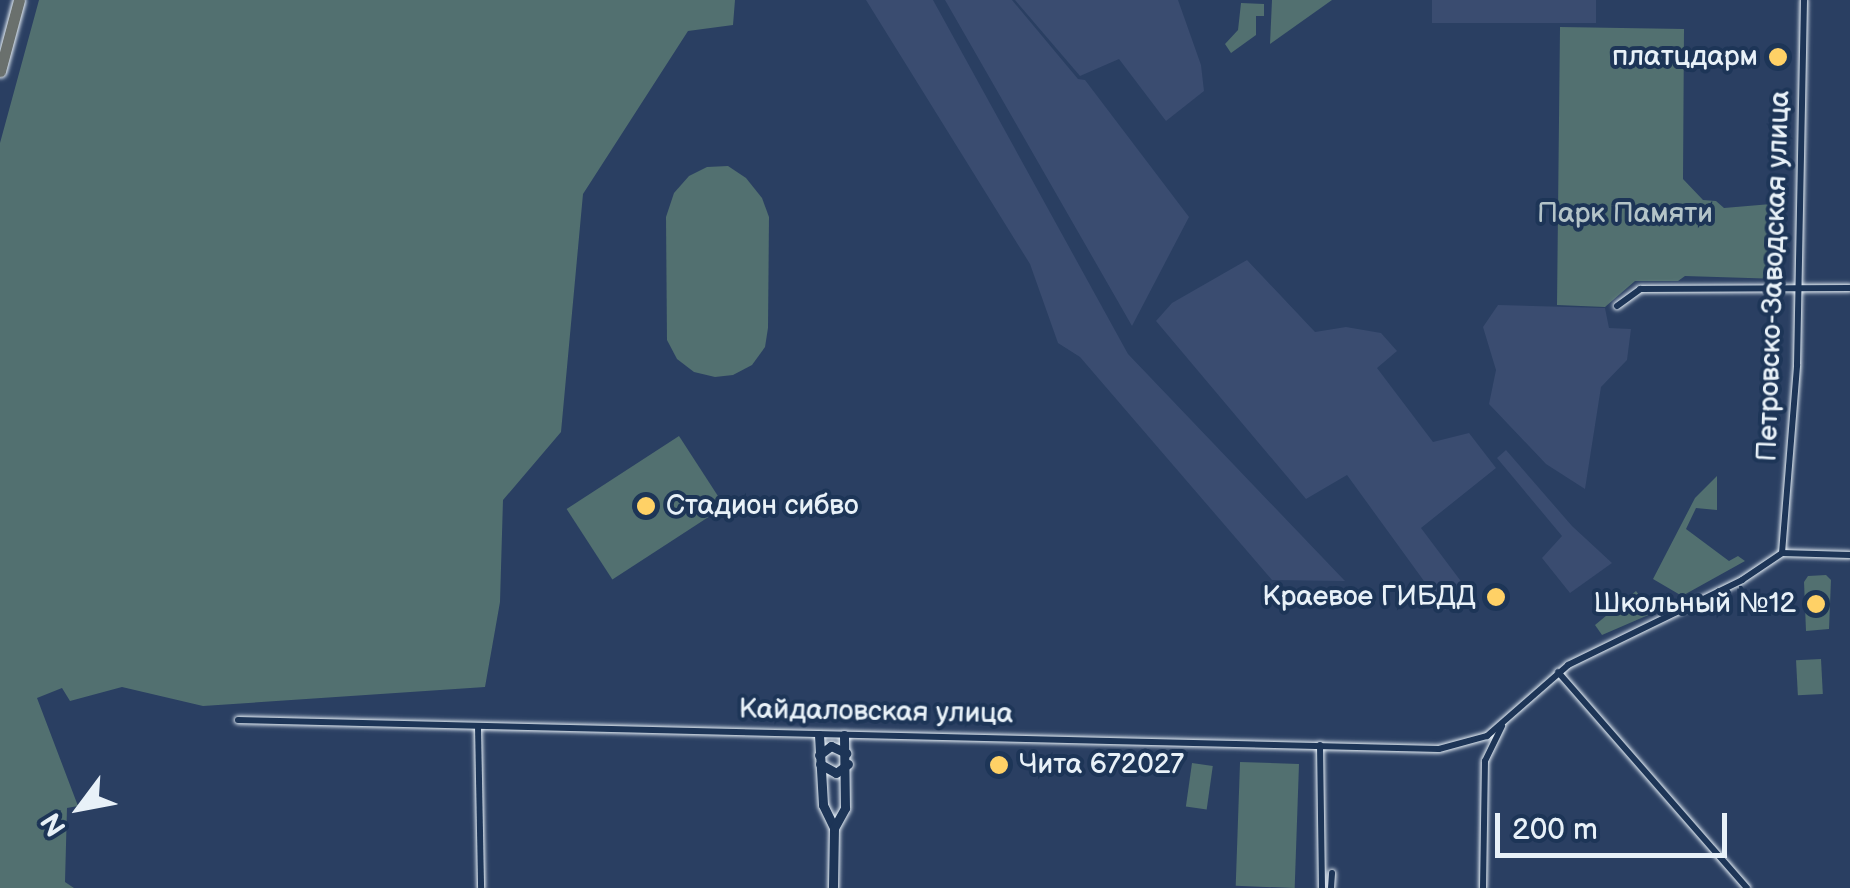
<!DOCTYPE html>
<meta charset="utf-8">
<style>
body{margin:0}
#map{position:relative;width:1850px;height:888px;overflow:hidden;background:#2a3f62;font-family:"Balsamiq Sans",sans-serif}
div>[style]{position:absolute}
.built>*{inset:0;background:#3a4c70;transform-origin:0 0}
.green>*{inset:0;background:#527070;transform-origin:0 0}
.roads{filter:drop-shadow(0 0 2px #e8f1f8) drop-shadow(0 0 2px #e8f1f8)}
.minor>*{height:6px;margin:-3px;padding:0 3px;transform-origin:3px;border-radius:3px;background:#1d3557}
.tertiary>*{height:9px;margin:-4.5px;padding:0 4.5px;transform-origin:4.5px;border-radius:4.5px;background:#1d3557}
.trunk>*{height:11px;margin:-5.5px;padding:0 5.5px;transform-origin:5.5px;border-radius:5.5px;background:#6a706d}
.dots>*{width:28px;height:28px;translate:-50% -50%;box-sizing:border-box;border:5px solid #1d3557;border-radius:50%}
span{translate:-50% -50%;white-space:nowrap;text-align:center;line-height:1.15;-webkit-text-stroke:8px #1d3557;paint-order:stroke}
.poi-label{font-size:28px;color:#e8f1f8}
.right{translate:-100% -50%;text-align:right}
.left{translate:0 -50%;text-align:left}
.park-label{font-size:28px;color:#b4c4c8}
.street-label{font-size:28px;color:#e8f1f8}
.north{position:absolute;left:30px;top:758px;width:100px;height:100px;-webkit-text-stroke:8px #1d3557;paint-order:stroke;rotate:238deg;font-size:28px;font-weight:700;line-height:40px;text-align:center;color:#e8f1f8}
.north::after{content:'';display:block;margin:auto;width:35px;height:45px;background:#e8f1f8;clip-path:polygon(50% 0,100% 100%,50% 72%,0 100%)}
.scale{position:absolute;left:1495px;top:813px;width:232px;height:45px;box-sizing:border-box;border:5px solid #e8f1f8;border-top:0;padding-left:12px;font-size:30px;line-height:35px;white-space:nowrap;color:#e8f1f8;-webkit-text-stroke:8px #1d3557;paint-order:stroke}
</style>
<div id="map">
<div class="built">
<i style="clip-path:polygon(866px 0,933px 0,1128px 354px,1345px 581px,1272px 580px,1080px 357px,1058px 343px,1030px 264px)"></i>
<i style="clip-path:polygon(945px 0,1012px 0,1078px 79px,1085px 80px,1189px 217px,1132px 326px)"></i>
<i style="clip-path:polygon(1015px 0,1178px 0,1201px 65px,1204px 91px,1166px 121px,1119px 59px,1080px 76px)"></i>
<i style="left:1432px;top:0;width:164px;height:23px"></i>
<i style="clip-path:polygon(1247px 260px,1315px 332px,1346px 327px,1381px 333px,1397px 351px,1377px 368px,1433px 442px,1469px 433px,1496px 468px,1421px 528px,1469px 592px,1445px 610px,1347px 475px,1306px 499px,1156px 321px,1172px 303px)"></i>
<i style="clip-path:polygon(1498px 305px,1605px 308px,1609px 328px,1631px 329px,1627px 360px,1601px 387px,1585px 489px,1546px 464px,1489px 404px,1496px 370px,1483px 327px)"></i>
<i style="clip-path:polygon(1506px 450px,1572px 526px,1612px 563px,1570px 593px,1542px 558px,1562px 536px,1497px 458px)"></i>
</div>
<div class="green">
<i style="clip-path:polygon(39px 0,735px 0,733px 25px,688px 31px,583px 194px,561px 432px,503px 500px,500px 602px,485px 687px,203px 706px,122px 687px,70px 701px,62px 688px,37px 698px,78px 806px,67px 808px,65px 882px,74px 888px,0 888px,0 143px)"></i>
<i style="clip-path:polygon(1272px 0,1332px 0,1270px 44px)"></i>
<i style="clip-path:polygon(1241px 3px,1264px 4px,1264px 16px,1256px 16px,1256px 35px,1231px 53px,1225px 44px,1238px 30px)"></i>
<i style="clip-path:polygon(1560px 27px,1684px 29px,1683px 179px,1703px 200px,1716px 201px,1724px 208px,1782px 203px,1781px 279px,1685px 276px,1678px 281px,1635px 281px,1605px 307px,1557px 305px)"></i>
<i style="clip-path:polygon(728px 166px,746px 178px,762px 198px,769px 217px,768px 328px,765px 347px,752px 365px,733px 375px,715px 377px,694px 372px,677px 359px,667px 340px,666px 217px,674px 193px,689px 176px,707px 167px)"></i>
<i style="left:679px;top:436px;width:84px;height:134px;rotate:57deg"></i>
<i style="clip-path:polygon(1717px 476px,1717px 510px,1696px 508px,1686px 529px,1729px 561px,1738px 556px,1745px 561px,1682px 596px,1653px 579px,1695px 498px)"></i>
<i style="clip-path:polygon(1826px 575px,1831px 580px,1829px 629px,1806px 631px,1804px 582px,1808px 576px)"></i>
<i style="clip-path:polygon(1636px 591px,1653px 613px,1602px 635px,1595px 625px)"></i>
<i style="left:1821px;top:659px;width:35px;height:25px;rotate:87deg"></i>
<i style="left:1192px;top:763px;width:21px;height:44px;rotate:8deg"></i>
<i style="left:1299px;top:764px;width:124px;height:59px;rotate:92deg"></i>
</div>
<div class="roads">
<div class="minor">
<i style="left:1617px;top:306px;width:29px;rotate:-36deg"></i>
<i style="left:1640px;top:289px;width:210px;rotate:-0.3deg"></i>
<i style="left:1782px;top:553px;width:189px;rotate:-85.4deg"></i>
<i style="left:1797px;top:365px;width:365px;rotate:-88.9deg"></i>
<i style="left:1558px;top:672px;width:287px;rotate:48.8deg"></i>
<i style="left:238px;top:720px;width:1201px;rotate:1.38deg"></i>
<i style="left:1439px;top:749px;width:50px;rotate:-15.2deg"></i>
<i style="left:1487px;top:736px;width:108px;rotate:-41.2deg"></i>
<i style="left:1568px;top:665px;width:194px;rotate:-26deg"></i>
<i style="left:1742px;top:580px;width:48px;rotate:-34deg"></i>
<i style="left:1782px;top:553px;width:68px;rotate:1.7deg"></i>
<i style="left:478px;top:727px;width:161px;rotate:88.9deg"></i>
<i style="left:1320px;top:745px;width:143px;rotate:89.2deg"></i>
<i style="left:1331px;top:888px;width:15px;rotate:-86deg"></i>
<i style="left:1483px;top:888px;width:127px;rotate:-89.1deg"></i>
<i style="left:1485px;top:761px;width:39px;rotate:-64deg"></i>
</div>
<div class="tertiary">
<i style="left:819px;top:735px;width:70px;rotate:86.7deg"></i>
<i style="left:823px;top:805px;width:25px;rotate:64deg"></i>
<i style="left:834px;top:828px;width:60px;rotate:91deg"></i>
<i style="left:819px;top:755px;width:15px;rotate:-37deg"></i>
<i style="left:831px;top:746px;width:17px;rotate:25deg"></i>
<i style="left:820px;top:764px;width:18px;rotate:29deg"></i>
<i style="left:836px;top:773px;width:15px;rotate:-37deg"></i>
<i style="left:834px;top:828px;width:23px;rotate:-61deg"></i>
<i style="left:845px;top:808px;width:73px;rotate:-90.8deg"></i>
</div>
<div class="trunk">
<i style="left:0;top:71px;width:73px;rotate:-75deg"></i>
</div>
</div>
<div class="dots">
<i style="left:1778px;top:57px;background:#ffd166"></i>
<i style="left:646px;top:506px;background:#ffd166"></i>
<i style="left:1496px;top:597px;background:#ffd166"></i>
<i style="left:1816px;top:604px;background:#ffd166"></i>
<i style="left:999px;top:765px;background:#ffd166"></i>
</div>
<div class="poi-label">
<span class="right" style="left:1758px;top:57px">платцдарм</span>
<span class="left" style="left:666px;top:506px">Стадион сибво</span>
<span class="right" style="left:1476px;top:597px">Краевое ГИБДД</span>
<span class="right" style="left:1796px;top:604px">Школьный №12</span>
<span class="left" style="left:1019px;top:765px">Чита 672027</span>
</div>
<div class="park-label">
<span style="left:1625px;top:214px">Парк Памяти</span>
</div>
<div class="street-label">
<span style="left:1774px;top:276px;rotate:-88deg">Петровско-Заводская улица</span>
<span style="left:876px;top:712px;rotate:1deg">Кайдаловская улица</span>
</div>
<div class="north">N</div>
<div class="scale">200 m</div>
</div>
